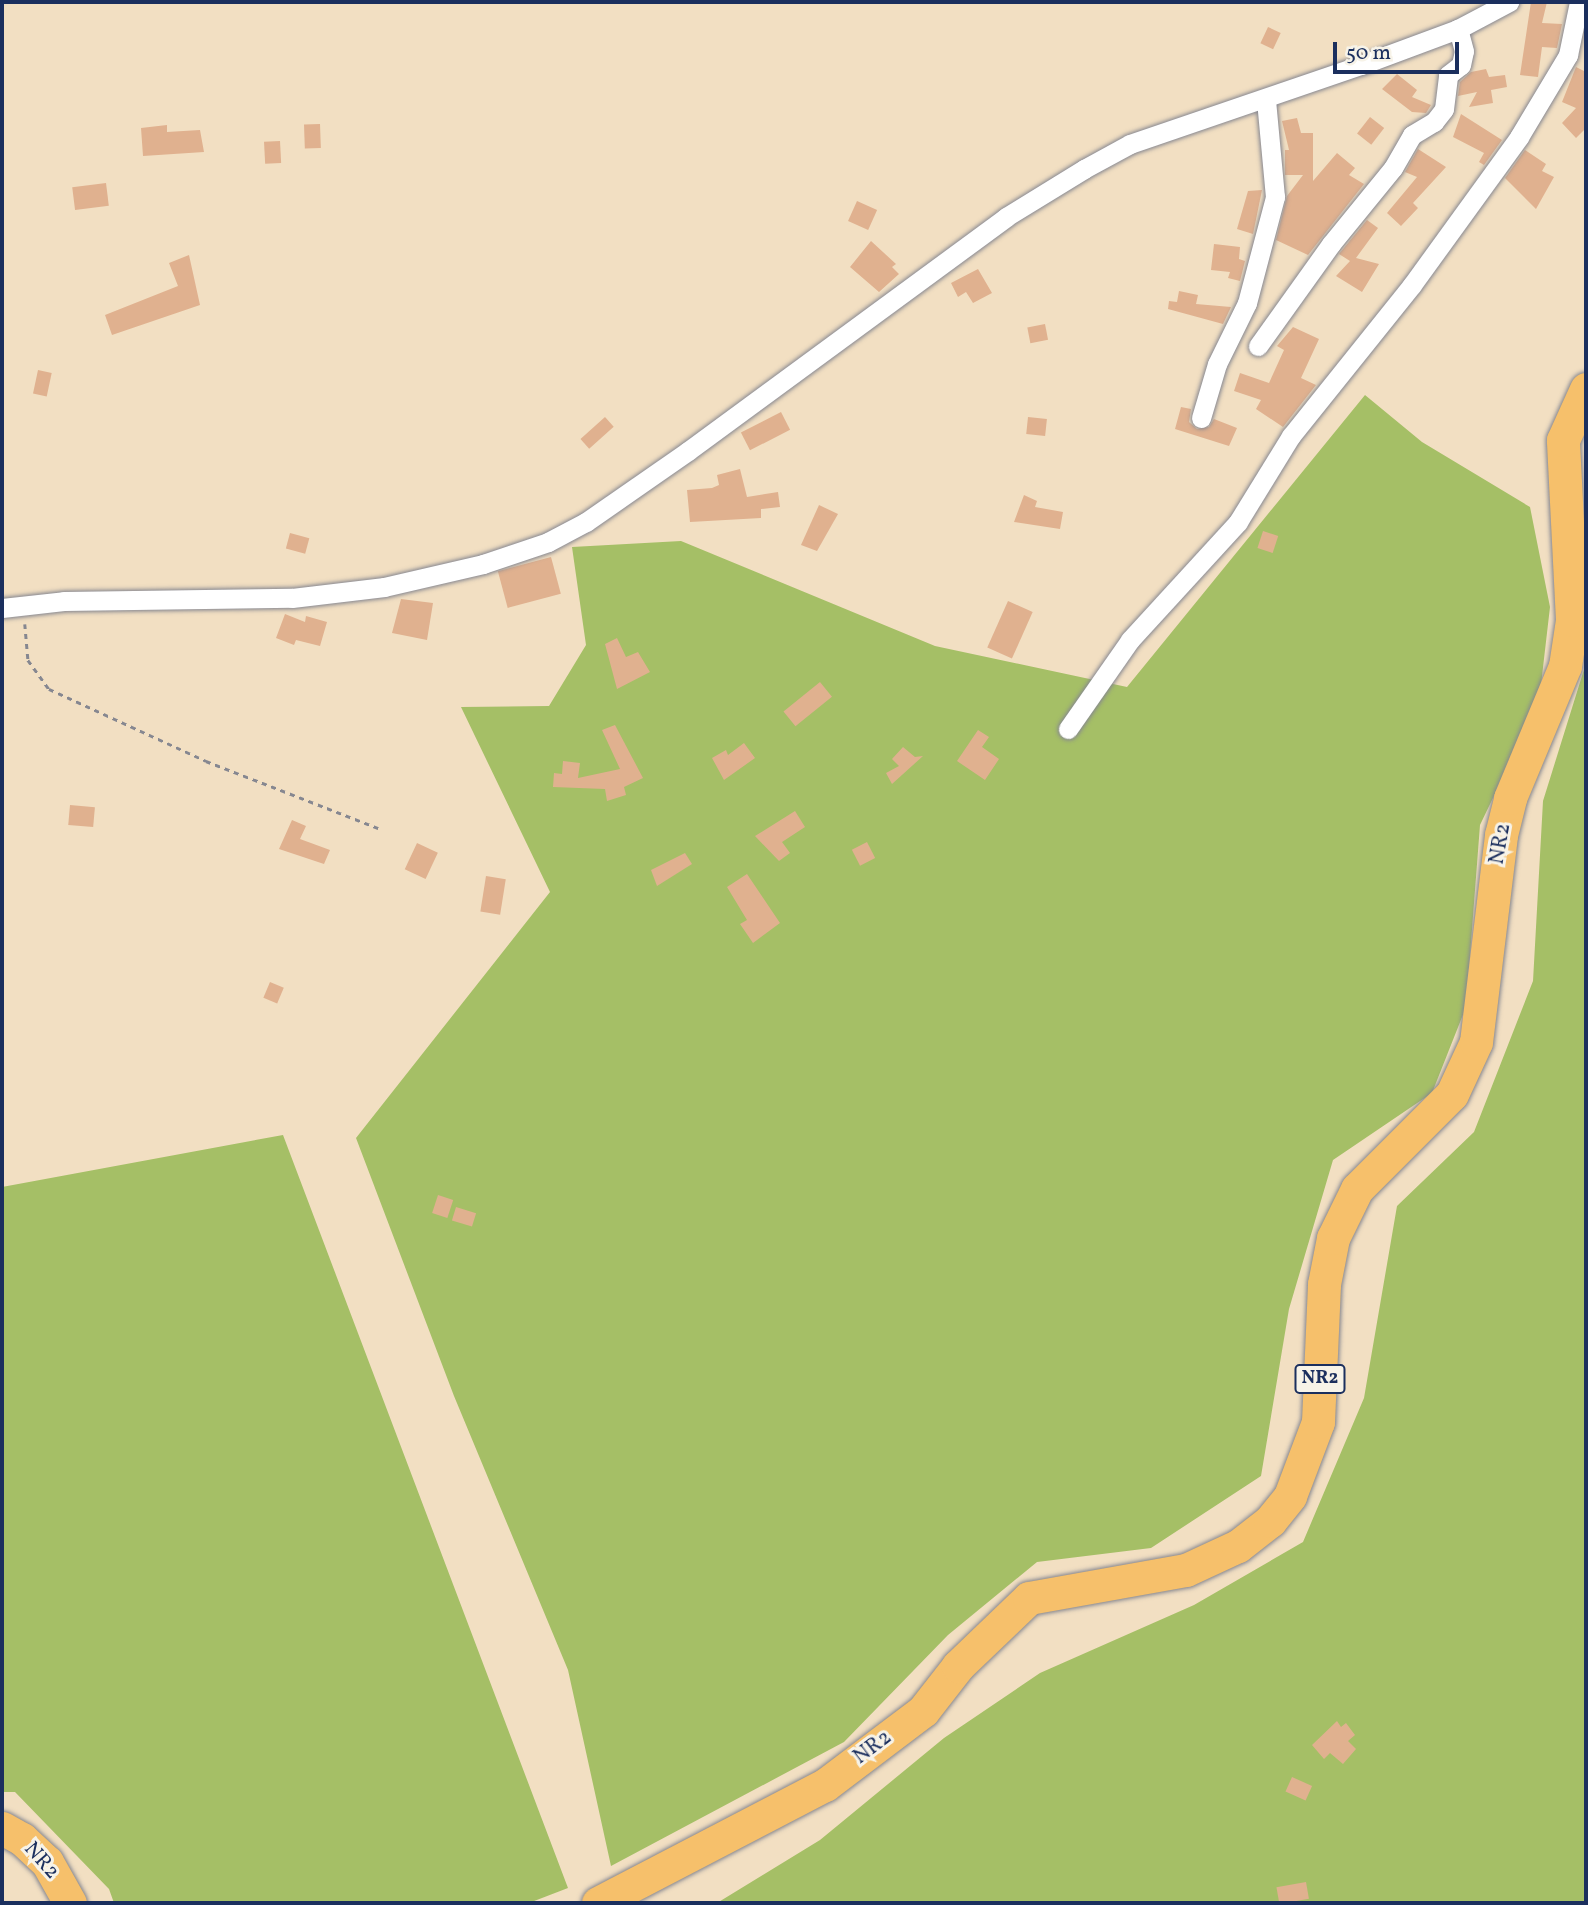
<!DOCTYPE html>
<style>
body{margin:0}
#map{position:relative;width:1588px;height:1905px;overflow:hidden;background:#f2dfc2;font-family:Vollkorn,serif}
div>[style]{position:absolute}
.green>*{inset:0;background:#a5bf66}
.building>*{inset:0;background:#e0b18f;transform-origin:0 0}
.path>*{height:2.5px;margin-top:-1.25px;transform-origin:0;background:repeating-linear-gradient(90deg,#868790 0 5px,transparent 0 10px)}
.roads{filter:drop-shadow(0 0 2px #868790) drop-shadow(0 0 2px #868790)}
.minor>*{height:19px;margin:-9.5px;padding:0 9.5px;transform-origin:9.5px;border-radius:9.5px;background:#fff}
.trunk>*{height:33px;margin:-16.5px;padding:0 16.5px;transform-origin:16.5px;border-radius:16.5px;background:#f6c06b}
span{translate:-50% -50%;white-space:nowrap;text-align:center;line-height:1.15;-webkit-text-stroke:6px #f7f3e8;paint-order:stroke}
.shield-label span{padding:2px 5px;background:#f7f3e8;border:2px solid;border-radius:5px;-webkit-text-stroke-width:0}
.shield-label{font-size:19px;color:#1b2f5e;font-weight:700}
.street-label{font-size:21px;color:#1b2f5e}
.frame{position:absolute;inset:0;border:4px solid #1b2f5e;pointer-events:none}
.scale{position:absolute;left:1333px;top:42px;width:126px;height:32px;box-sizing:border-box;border:4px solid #1b2f5e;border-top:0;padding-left:9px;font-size:21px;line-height:24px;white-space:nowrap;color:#1b2f5e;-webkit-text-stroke:5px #f7f3e8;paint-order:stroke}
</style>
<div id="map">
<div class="green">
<i style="clip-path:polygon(1365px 395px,1422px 442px,1530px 507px,1550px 607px,1539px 702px,1480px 825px,1466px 1007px,1432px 1093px,1333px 1160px,1289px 1309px,1261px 1476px,1151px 1548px,1037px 1562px,948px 1635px,844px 1742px,611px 1866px,568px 1670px,454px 1396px,356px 1138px,550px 892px,461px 707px,549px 706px,586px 645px,572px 547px,681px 541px,935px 646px,1127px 687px)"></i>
<i style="clip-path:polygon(1586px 663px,1586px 1903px,717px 1903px,820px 1840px,944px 1738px,1040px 1673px,1194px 1605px,1303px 1542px,1364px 1398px,1397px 1206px,1474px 1132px,1533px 981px,1543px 801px)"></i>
<i style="clip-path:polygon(283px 1135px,568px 1888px,529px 1903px,114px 1903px,109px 1889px,15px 1792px,2px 1792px,2px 1187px)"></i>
</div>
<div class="building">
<i style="clip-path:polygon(1531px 2px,1547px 2px,1542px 23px,1562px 24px,1557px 48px,1542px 47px,1538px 77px,1520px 75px)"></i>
<i style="left:1268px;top:27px;width:14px;height:18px;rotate:25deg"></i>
<i style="clip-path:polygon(1576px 67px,1586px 72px,1586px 128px,1576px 138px,1562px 123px,1576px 108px,1562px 102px)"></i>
<i style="clip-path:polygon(1486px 69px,1489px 77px,1505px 75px,1507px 87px,1491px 90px,1493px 103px,1469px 107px,1477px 92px,1458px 96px,1460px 82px,1471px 72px)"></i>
<i style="clip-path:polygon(1397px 74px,1417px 90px,1412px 97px,1431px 105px,1426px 113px,1412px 112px,1382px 89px)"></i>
<i style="clip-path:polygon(1461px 114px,1502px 140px,1484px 165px,1479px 162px,1484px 153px,1453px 137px)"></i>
<i style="left:1370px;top:117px;width:18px;height:21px;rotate:38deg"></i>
<i style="clip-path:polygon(1297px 118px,1301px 133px,1313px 133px,1313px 181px,1337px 153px,1355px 168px,1349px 175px,1364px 184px,1308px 255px,1276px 240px,1287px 196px,1303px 175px,1285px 175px,1285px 150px,1289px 150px,1282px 121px)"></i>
<i style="left:320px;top:124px;width:24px;height:16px;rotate:88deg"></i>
<i style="clip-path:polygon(167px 125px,167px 132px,200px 130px,204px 152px,143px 156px,141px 128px)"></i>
<i style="left:280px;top:141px;width:22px;height:16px;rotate:87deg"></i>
<i style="clip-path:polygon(1418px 149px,1446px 167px,1413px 203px,1418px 208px,1401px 226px,1387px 213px,1417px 177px,1405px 172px)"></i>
<i style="clip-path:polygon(1525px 150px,1546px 164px,1542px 171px,1554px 177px,1536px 209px,1505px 178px)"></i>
<i style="left:106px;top:183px;width:23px;height:34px;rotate:83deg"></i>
<i style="clip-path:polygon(1262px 190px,1253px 234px,1237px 229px,1248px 191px)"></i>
<i style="left:857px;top:201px;width:22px;height:22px;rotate:24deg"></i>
<i style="clip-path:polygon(1367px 220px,1378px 228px,1356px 258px,1379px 264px,1362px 292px,1336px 276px,1350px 261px,1339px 254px)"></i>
<i style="clip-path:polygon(871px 241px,896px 264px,892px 267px,899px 274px,879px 292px,850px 267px)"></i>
<i style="clip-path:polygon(1214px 244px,1240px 247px,1239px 259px,1245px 261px,1240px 281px,1228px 278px,1230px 272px,1211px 270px)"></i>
<i style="clip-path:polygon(189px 255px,200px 305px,112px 335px,105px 315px,178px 286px,169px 263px)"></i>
<i style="clip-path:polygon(978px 269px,992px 293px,973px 303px,966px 292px,958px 297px,951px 283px)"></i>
<i style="clip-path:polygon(1179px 291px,1198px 295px,1196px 304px,1231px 307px,1223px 324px,1168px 309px,1169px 301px,1177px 302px)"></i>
<i style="left:1045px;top:324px;width:16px;height:18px;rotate:79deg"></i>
<i style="clip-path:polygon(1293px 327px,1319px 339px,1301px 378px,1316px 385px,1283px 427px,1256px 409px,1261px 400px,1234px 391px,1240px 373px,1269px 383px,1284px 350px,1277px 346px)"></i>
<i style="left:38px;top:370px;width:14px;height:24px;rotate:12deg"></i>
<i style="clip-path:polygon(1181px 407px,1191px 409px,1189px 422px,1197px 429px,1209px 427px,1214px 419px,1237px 428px,1229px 446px,1175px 429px)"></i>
<i style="left:781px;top:412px;width:20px;height:45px;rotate:63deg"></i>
<i style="left:605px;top:417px;width:13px;height:33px;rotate:48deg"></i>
<i style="left:1028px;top:417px;width:19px;height:17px;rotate:6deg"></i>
<i style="clip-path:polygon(740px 469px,747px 497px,778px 492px,780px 507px,761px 509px,761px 518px,690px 522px,687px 490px,712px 488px,719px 485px,717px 475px)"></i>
<i style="clip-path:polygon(1024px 495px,1037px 501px,1035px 507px,1063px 512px,1060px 529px,1014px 522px)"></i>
<i style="clip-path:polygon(819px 505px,838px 514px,817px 551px,801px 545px)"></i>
<i style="left:1263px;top:531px;width:16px;height:18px;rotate:18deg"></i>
<i style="left:290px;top:533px;width:20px;height:16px;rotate:15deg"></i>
<i style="left:551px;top:557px;width:38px;height:55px;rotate:75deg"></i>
<i style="clip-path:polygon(401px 599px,433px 603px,427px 640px,392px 633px)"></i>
<i style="left:1008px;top:601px;width:27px;height:51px;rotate:24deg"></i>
<i style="clip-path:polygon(285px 614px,305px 622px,306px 616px,327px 622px,320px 646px,296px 640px,294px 645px,276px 638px)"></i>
<i style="clip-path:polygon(617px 638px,626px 657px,638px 652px,650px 672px,617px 689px,605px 644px)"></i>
<i style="left:820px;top:682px;width:19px;height:47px;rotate:51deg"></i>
<i style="clip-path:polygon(615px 725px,643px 778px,624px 787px,626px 795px,607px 801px,605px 789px,553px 787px,554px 773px,562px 774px,563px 761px,580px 763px,578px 778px,620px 769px,602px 730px)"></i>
<i style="clip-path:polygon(978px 730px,989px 737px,982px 747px,999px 759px,985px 780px,957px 761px)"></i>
<i style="clip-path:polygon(744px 743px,755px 758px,724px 780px,712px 758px,726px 750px,728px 755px)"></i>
<i style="clip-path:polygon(903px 747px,915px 757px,923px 756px,892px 784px,886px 773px,899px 766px,892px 759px)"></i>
<i style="left:70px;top:805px;width:25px;height:20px;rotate:5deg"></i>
<i style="clip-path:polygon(795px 811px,805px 827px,782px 842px,790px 853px,779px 861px,755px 836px)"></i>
<i style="clip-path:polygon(292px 820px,306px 826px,300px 839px,330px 850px,324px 864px,279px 849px)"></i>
<i style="left:867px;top:842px;width:18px;height:17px;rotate:63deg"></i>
<i style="left:417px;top:843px;width:23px;height:29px;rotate:25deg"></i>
<i style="clip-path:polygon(685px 853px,692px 864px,657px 886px,651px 870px)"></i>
<i style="clip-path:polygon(747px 874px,780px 923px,753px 943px,740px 924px,747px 920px,727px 887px)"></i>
<i style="left:486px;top:876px;width:20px;height:36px;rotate:9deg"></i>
<i style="left:270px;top:982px;width:15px;height:17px;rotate:23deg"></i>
<i style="left:438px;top:1195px;width:16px;height:19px;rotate:18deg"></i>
<i style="left:456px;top:1207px;width:21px;height:14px;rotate:17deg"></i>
<i style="clip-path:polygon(1337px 1721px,1341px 1727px,1346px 1723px,1355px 1735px,1348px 1741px,1356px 1749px,1343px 1764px,1330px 1753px,1324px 1759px,1312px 1745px)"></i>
<i style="left:1292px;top:1777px;width:22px;height:16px;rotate:24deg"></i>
<i style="left:1306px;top:1882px;width:17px;height:30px;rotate:80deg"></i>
</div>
<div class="path">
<i style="left:25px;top:624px;width:36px;rotate:85deg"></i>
<i style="left:28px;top:660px;width:36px;rotate:54deg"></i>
<i style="left:49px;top:689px;width:173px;rotate:24.6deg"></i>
<i style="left:206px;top:761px;width:185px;rotate:21.3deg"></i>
</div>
<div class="roads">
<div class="minor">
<i style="left:1258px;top:346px;width:125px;rotate:-54.4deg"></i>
<i style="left:1331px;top:244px;width:98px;rotate:-50.8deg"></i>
<i style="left:1393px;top:168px;width:38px;rotate:-60deg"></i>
<i style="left:1412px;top:135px;width:26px;rotate:-31deg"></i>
<i style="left:1434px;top:122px;width:16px;rotate:-52deg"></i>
<i style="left:1444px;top:109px;width:34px;rotate:-83deg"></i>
<i style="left:1448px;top:75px;width:16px;rotate:-38deg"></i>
<i style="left:1461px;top:65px;width:14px;rotate:-78deg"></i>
<i style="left:1464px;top:51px;width:23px;rotate:-105deg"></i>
<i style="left:1201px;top:418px;width:56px;rotate:-73.5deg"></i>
<i style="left:1217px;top:364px;width:68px;rotate:-63.8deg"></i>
<i style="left:1247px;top:303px;width:110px;rotate:-75.2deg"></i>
<i style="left:1275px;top:197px;width:97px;rotate:-95.3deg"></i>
<i style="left:2px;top:608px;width:62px;rotate:-6.4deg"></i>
<i style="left:64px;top:601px;width:228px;rotate:-0.8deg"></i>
<i style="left:292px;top:598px;width:93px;rotate:-6.8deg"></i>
<i style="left:384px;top:587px;width:102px;rotate:-13.1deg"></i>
<i style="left:483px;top:564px;width:69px;rotate:-18.7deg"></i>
<i style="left:548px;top:542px;width:43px;rotate:-27.8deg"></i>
<i style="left:586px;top:522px;width:124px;rotate:-34.8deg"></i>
<i style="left:688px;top:451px;width:395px;rotate:-36.3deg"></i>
<i style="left:1006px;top:217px;width:92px;rotate:-31.6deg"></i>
<i style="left:1084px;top:169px;width:52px;rotate:-28.5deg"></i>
<i style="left:1130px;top:144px;width:244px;rotate:-18.9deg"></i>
<i style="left:1361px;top:65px;width:103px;rotate:-20.4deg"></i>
<i style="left:1458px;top:29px;width:58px;rotate:-27.9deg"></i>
<i style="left:1068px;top:729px;width:108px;rotate:-55.1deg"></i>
<i style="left:1130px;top:640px;width:160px;rotate:-47.5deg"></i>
<i style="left:1238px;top:522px;width:101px;rotate:-58.4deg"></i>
<i style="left:1291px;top:436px;width:193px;rotate:-51.3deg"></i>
<i style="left:1412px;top:285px;width:183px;rotate:-54.1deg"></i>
<i style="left:1519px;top:137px;width:96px;rotate:-59.1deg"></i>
<i style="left:1568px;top:55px;width:54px;rotate:-78.3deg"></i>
</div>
<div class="trunk">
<i style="left:2px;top:1828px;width:23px;rotate:29deg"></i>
<i style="left:22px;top:1839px;width:34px;rotate:43deg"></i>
<i style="left:47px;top:1862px;width:47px;rotate:60.7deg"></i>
<i style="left:598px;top:1903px;width:256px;rotate:-27.5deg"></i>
<i style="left:825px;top:1785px;width:123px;rotate:-37.1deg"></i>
<i style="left:923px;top:1711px;width:57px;rotate:-52.1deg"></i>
<i style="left:958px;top:1666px;width:98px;rotate:-43.8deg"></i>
<i style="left:1029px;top:1598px;width:159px;rotate:-10.1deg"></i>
<i style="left:1186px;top:1570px;width:57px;rotate:-24.8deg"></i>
<i style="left:1238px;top:1546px;width:41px;rotate:-38deg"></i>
<i style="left:1270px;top:1521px;width:32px;rotate:-51deg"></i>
<i style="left:1290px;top:1496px;width:79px;rotate:-69.3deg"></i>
<i style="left:1318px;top:1422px;width:138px;rotate:-87.5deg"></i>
<i style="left:1324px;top:1284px;width:47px;rotate:-78.9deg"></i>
<i style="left:1333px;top:1238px;width:55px;rotate:-63.9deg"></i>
<i style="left:1357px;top:1189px;width:134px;rotate:-45deg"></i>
<i style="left:1452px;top:1094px;width:57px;rotate:-65.2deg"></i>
<i style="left:1476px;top:1042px;width:209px;rotate:-83.1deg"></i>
<i style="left:1501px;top:835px;width:38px;rotate:-76deg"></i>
<i style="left:1510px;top:798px;width:143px;rotate:-67.4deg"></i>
<i style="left:1565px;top:666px;width:47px;rotate:-81.3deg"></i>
<i style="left:1572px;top:620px;width:180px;rotate:-92.9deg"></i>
<i style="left:1563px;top:440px;width:56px;rotate:-65.7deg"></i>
</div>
</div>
<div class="shield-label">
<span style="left:1320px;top:1379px">NR2</span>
</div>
<div class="street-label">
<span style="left:1501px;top:844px;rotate:-80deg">NR2</span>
<span style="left:873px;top:1748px;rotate:-37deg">NR2</span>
<span style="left:41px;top:1861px;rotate:49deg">NR2</span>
</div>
<div class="frame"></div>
<div class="scale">50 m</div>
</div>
